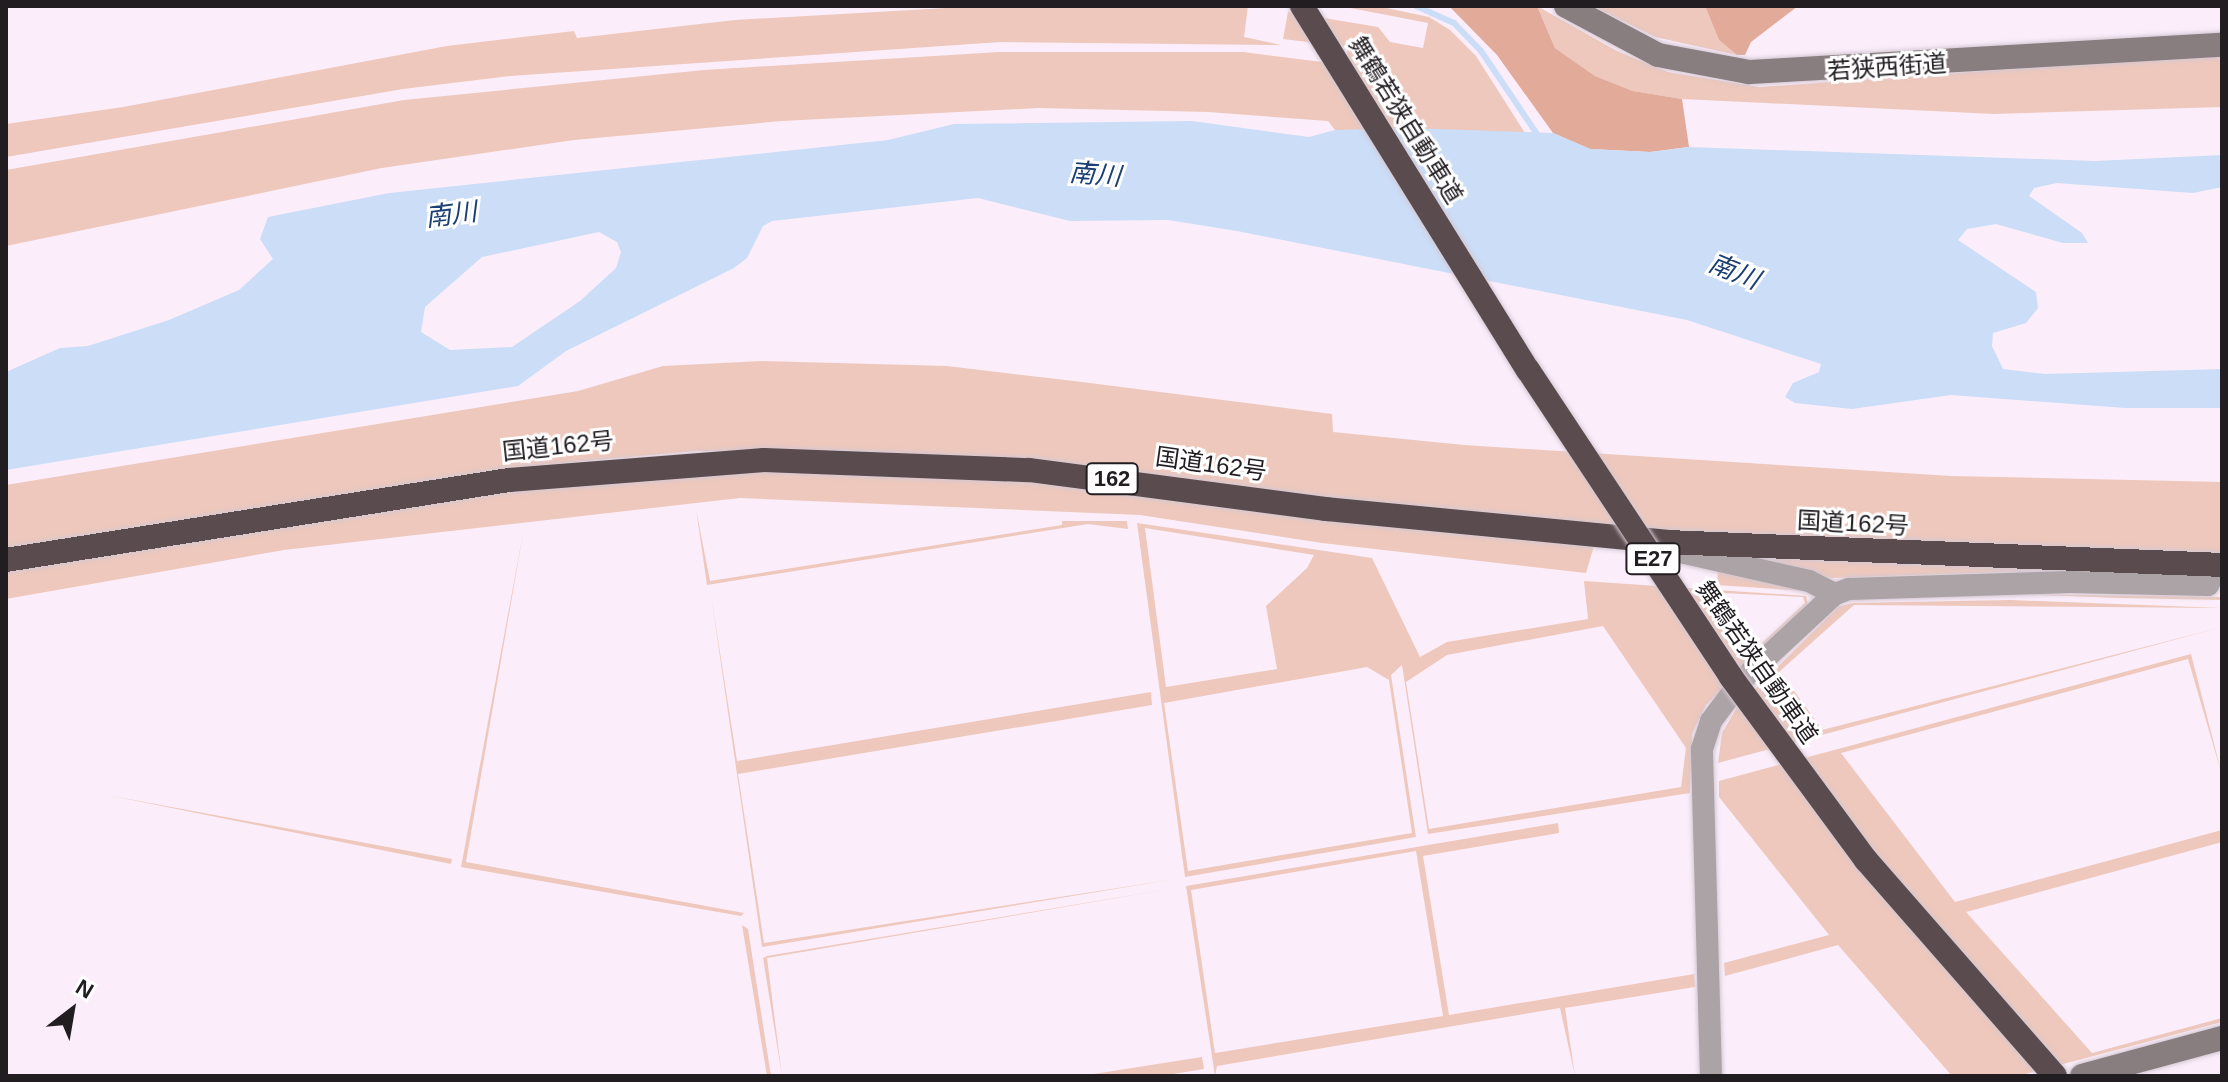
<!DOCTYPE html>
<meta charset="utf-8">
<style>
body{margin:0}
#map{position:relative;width:2228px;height:1082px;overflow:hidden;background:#fbeefa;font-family:Arial,"Noto Sans JP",sans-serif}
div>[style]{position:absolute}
.green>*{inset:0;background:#eec8bc}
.forest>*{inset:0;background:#e1aa99}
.water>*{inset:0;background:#cbddf7}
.stream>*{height:6px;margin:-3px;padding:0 3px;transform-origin:3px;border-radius:3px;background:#cbddf7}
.roads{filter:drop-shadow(0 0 2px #d4c8d3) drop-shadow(0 0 2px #d4c8d3)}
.street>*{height:22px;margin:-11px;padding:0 11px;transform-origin:11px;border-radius:11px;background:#aba3a5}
.secondary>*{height:24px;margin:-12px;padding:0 12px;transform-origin:12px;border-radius:12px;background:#887d7f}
.highway>*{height:24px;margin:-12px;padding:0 12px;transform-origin:12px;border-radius:12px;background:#5a4b4e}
.bridges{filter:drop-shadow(0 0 2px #d4c8d3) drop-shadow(0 0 2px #d4c8d3)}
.highway-bridge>*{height:24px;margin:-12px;padding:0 12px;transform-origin:12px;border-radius:12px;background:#5a4b4e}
span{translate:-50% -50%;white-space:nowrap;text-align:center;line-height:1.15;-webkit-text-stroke:6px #fff;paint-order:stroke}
.shield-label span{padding:2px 6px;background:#fff;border:2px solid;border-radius:6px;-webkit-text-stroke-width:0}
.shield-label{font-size:22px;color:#211d21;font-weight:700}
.street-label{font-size:24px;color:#211d21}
.water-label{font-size:26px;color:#1b3e73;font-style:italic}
.frame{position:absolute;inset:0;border:8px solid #211d21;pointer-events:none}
.north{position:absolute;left:32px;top:970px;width:80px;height:80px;-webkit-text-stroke:6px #fff;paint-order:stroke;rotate:31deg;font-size:22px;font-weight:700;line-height:32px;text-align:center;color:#211d21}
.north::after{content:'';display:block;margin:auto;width:28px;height:36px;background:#211d21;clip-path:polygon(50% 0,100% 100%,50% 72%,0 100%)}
</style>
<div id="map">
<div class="green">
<i style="clip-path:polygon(982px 6px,1248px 6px,1244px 37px,1281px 45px,1000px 42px,510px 76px,403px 89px,6px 157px,6px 124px,123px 107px,447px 46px,574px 31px,577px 38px,735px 20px)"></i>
<i style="clip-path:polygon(1340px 6px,1377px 6px,1429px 17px,1450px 30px,1476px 56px,1525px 133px,1335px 130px,1328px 121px,1208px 112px,1039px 108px,782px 121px,574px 140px,382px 168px,6px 246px,6px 170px,404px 100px,704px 70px,1000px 52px,1243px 52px,1346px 65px,1348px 47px,1283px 39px,1288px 12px,1378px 27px,1390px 42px,1423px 48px,1428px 23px)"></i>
<i style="clip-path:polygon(1537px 6px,1617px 51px,1668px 72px,1759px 87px,2222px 54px,2222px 107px,1994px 114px,1682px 99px,1633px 91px,1595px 76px,1555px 48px)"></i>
<i style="clip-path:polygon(1593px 6px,1705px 6px,1719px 40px,1737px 55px,1655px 37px)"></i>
<i style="clip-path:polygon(762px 361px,947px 366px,1074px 381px,1332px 414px,1333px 432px,1464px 445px,1951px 476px,2222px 482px,2222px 555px,1665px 531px,1327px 497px,1028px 459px,833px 450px,696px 451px,509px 468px,6px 549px,6px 485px,578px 391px,663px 366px)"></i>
<i style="clip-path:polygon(764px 470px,1029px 480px,1594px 546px,1586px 573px,1322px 543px,1140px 515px,740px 498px,284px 550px,6px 599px,6px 571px,508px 491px)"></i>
<i style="clip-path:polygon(696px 509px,710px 581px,1062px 525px,1062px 521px,1127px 521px,1128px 529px,1088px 524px,707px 585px)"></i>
<i style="clip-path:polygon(evenodd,1137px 523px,1372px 558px,1420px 657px,1447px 642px,1588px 619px,1584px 581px,1806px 596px,1808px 604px,1706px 705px,1692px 734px,1690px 793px,1428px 834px,1402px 665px,1391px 675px,1416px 837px,1185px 877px,1137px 523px,1145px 528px,1314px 555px,1307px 568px,1266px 606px,1277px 669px,1166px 687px,1145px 528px,1137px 523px,1722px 593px,1803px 597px,1805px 603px,1759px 646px,1722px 593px,1137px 523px,1603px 626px,1686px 748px,1681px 787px,1429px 829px,1406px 682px,1447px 655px,1603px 626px,1137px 523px,1367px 667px,1389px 680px,1412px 833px,1188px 871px,1164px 703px,1367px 667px)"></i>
<i style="clip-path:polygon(524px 528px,466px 862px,744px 913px,741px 916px,461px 867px)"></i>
<i style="clip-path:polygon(1746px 557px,1883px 563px,2062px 570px,1831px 578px)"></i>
<i style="clip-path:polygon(1718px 568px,1805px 591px,1717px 585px)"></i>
<i style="clip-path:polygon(2013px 594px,2222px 597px,2222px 600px,2120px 598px)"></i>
<i style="clip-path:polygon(711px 595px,737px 761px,1151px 692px,1152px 705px,738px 774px,764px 943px,1176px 879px,762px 947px)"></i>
<i style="clip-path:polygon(2010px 600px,2222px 608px,1854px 605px,1780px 671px,1822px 730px,2222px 627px,1718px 763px,1722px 733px,1738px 706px,1838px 607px,1852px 603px)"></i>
<i style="clip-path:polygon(2191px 654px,2222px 775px,2188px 659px,1841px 753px,1955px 902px,2222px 830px,2222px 842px,1966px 912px,2092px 1053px,2222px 1018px,2222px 1022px,2018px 1076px,1952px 1076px,1838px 945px,1725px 976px,1724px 963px,1829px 935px,1719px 797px,1719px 781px)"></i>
<i style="clip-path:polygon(107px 795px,452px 859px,451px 864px)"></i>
<i style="clip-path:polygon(evenodd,1558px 823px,1559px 833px,1423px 856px,1449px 1015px,1694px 974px,1695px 987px,1565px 1008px,1575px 1076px,1560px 1008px,1217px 1066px,1215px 1076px,1186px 886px,1558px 823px,1416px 851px,1443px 1016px,1215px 1053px,1191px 890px,1416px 851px)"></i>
<i style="clip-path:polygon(1175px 888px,767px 958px,782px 1076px,763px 958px,767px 956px)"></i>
<i style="clip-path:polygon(742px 925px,748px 929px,771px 1076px,767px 1076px)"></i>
<i style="clip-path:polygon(1202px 1057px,1204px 1069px,1161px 1076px,1081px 1076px)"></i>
</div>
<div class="forest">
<i style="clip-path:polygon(1449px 6px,1537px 6px,1555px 48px,1595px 76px,1633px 91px,1682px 99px,1689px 147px,1650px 152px,1590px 149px,1553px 133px,1497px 55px)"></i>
<i style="clip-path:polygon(1705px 6px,1798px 6px,1751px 42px,1745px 55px,1737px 55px,1719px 40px)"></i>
</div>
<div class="water">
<i style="clip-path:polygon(evenodd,1192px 121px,1309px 137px,1335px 130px,1408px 128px,1553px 133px,1590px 149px,1650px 152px,1689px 147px,2095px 161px,2222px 155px,2222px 187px,2193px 193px,2057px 183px,2034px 188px,2029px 196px,2082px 233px,2088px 243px,2063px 243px,1996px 224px,1967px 229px,1958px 240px,2036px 292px,2038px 308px,2026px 323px,1993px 333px,1992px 346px,2003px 369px,2045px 374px,2222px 369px,2222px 408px,2125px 408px,1951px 395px,1852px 409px,1795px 403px,1785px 397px,1793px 383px,1819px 372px,1821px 364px,1687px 320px,1237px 231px,1168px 220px,1070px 221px,978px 198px,772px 221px,763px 226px,747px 258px,734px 268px,566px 351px,518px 386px,6px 470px,6px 372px,60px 348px,88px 346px,169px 320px,239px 290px,273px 259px,260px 239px,268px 217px,389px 193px,888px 140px,954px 124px,1192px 121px,599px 232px,617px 242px,621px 252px,616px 268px,580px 301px,512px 347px,450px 350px,421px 332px,425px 307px,482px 257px,599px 232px)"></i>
</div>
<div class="stream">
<i style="left:1416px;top:6px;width:42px;rotate:24.1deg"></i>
<i style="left:1454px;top:23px;width:39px;rotate:46deg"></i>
<i style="left:1481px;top:51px;width:107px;rotate:56deg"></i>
</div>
<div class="roads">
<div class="street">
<i style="left:1668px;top:543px;width:20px;rotate:30deg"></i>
<i style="left:1685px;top:553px;width:127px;rotate:12.7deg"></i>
<i style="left:1809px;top:581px;width:29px;rotate:27deg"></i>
<i style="left:1711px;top:1076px;width:327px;rotate:-91.6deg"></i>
<i style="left:1702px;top:749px;width:29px;rotate:-72deg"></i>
<i style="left:1711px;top:721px;width:50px;rotate:-53.1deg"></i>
<i style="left:1741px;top:681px;width:128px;rotate:-42.8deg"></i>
<i style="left:1835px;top:594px;width:15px;rotate:-20deg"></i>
<i style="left:1849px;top:589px;width:221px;rotate:-1.8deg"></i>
<i style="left:2070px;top:582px;width:138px;rotate:1.2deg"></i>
<i style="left:2208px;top:585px;width:22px;rotate:-63deg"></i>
</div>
<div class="secondary">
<i style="left:1566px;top:6px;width:104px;rotate:28deg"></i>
<i style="left:1658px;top:55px;width:93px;rotate:10.6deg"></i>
<i style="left:1749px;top:72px;width:474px;rotate:-3.3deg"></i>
<i style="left:2082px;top:1076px;width:145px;rotate:-15.2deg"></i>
</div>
<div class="highway">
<i style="left:6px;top:560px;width:509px;rotate:-9.04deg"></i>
<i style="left:509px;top:480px;width:256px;rotate:-4.5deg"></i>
<i style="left:764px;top:460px;width:265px;rotate:2.2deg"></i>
<i style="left:1029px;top:470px;width:300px;rotate:7.5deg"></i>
<i style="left:1326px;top:509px;width:343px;rotate:5.5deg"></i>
<i style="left:1667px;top:542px;width:555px;rotate:2.37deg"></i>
</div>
</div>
<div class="bridges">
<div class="highway-bridge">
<i style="left:1302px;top:6px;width:428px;rotate:58.2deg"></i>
<i style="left:1528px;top:370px;width:368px;rotate:56.5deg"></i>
<i style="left:1731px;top:677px;width:227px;rotate:53.6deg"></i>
<i style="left:1866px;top:860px;width:287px;rotate:48.8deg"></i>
</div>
</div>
<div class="shield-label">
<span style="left:1112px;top:479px">162</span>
<span style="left:1653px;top:559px">E27</span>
</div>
<div class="street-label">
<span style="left:1887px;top:67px;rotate:-4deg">若狭西街道</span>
<span style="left:1406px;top:120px;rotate:58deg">舞鶴若狭自動車道</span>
<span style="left:558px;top:446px;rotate:-6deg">国道162号</span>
<span style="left:1211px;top:464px;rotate:8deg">国道162号</span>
<span style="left:1853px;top:523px;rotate:3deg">国道162号</span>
<span style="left:1757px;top:662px;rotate:55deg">舞鶴若狭自動車道</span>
</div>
<div class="water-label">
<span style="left:1095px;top:175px;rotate:5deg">南川</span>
<span style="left:451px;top:215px;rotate:-7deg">南川</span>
<span style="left:1734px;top:272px;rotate:22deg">南川</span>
</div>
<div class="frame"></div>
<div class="north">N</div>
</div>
